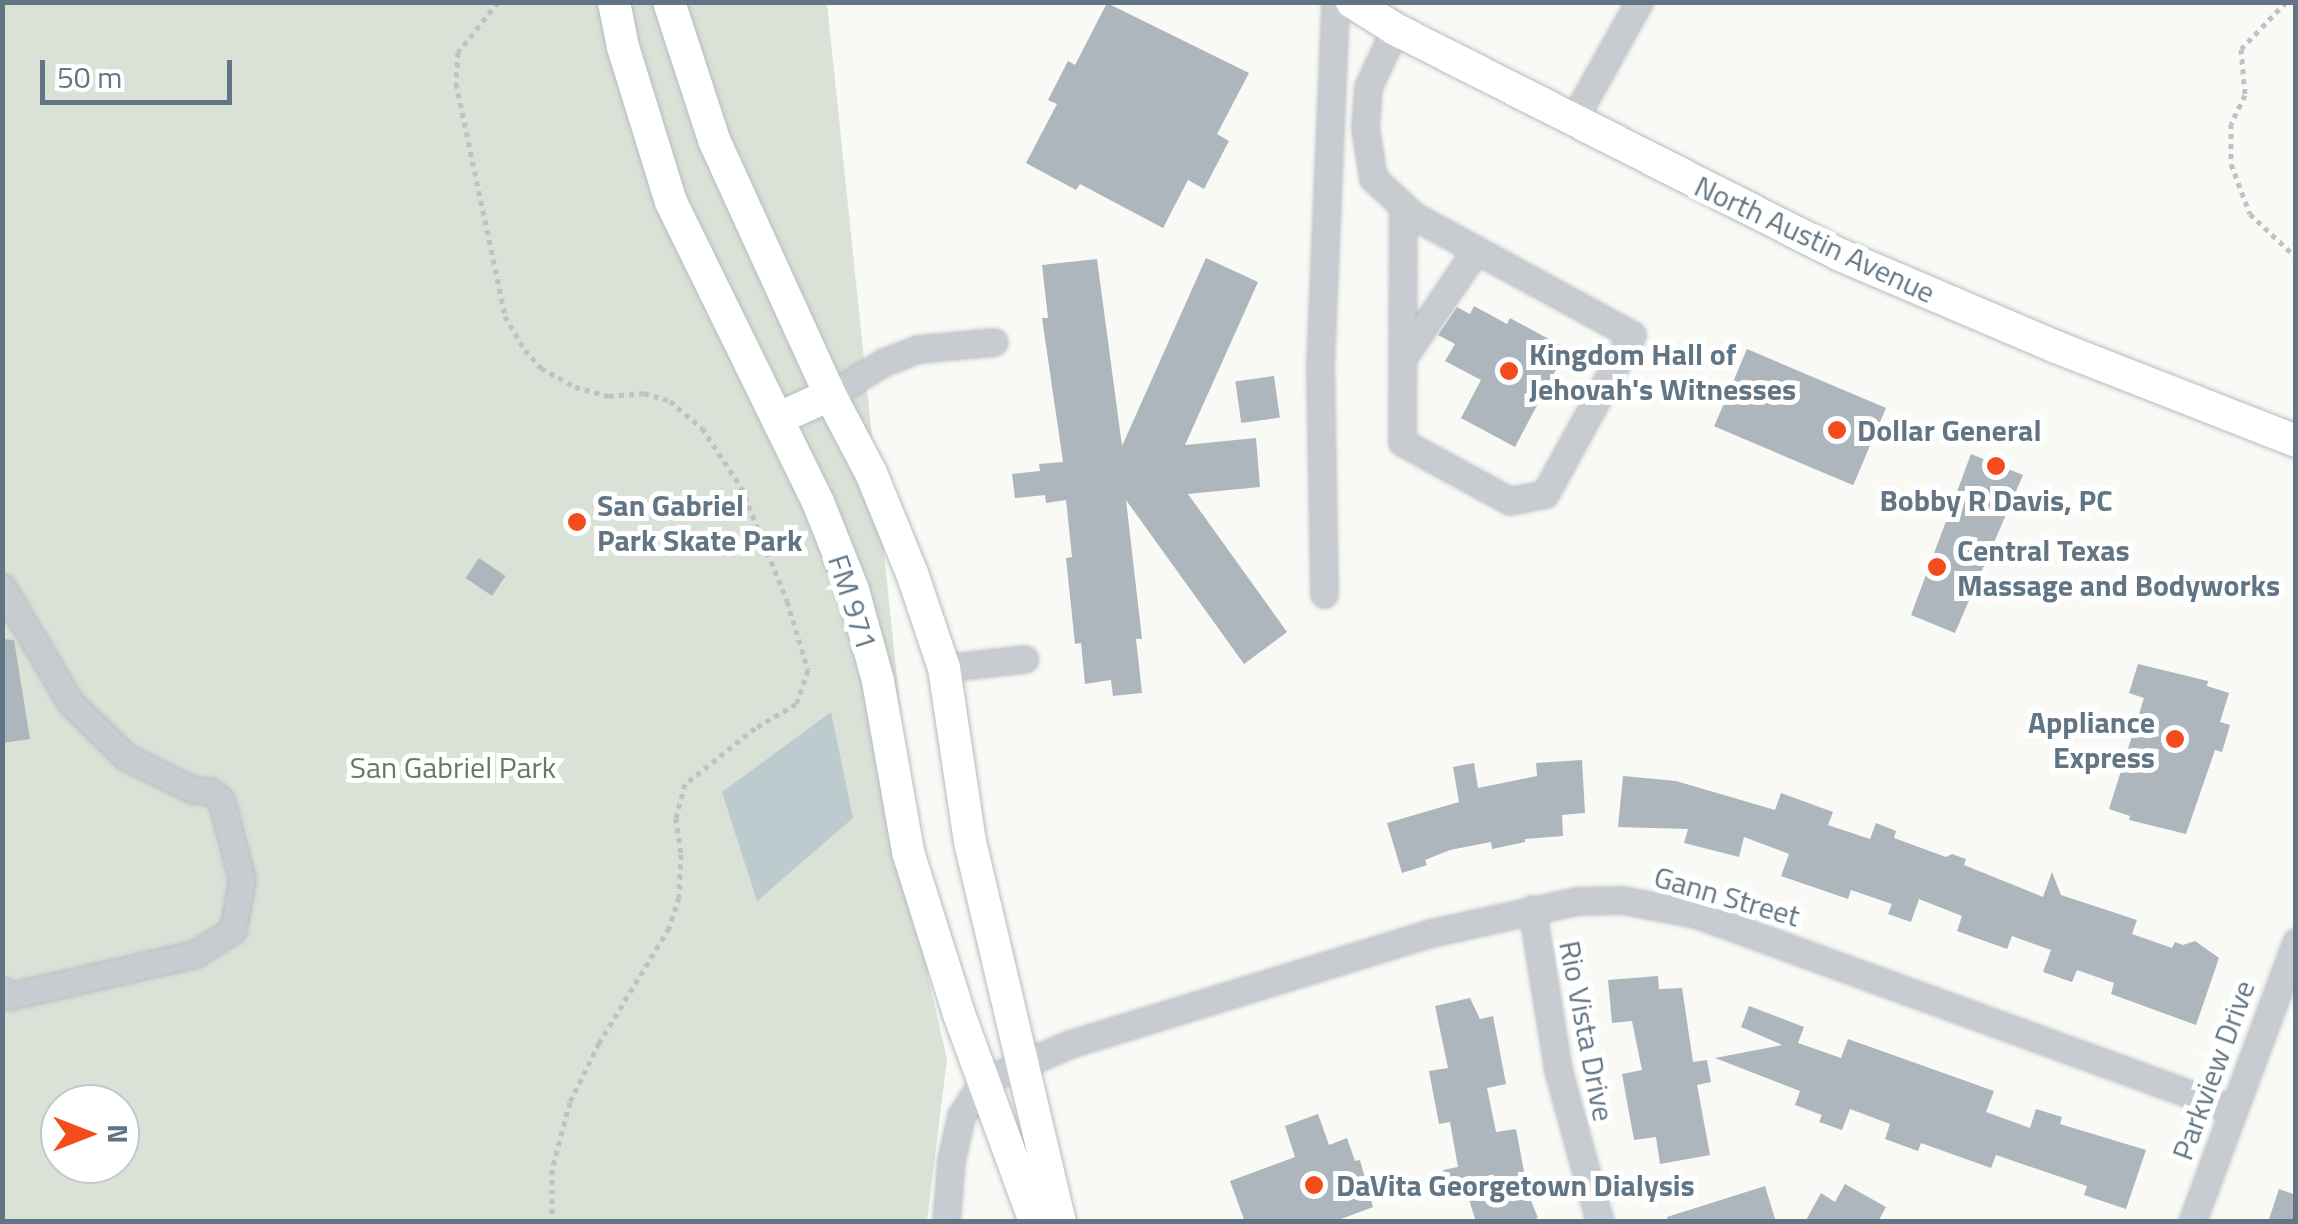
<!DOCTYPE html>
<style>
body{margin:0}
#map{position:relative;width:2298px;height:1224px;overflow:hidden;background:#f9f9f6;font-family:"Titillium Web",sans-serif}
div>[style]{position:absolute}
.green>*{inset:0;background:#dae1d7}
.water>*{inset:0;background:#bdcace}
.building>*{inset:0;background:#acb6bc;transform-origin:0 0}
.path>*{height:5px;margin-top:-2.5px;transform-origin:0;background:repeating-linear-gradient(90deg,#bfc2c4 0 5px,transparent 0 10px)}
.roads{filter:drop-shadow(0 0 2px #b6bcc0) drop-shadow(0 0 2px #b6bcc0)}
.minor>*{height:25px;margin:-12.5px;padding:0 12.5px;transform-origin:12.5px;border-radius:12.5px;background:#c8ccd0}
.major>*{height:32px;margin:-16px;padding:0 16px;transform-origin:16px;border-radius:16px;background:#fff}
.dots>*{width:28px;height:28px;translate:-50% -50%;box-sizing:border-box;border:5px solid #fff;border-radius:50%}
span{translate:-50% -50%;white-space:nowrap;text-align:center;line-height:1.15;-webkit-text-stroke:10px #fff;paint-order:stroke}
.street-label{font-size:30px;color:#617584}
.poi-label{font-size:30px;color:#617584;font-weight:700}
.left{translate:0 -50%;text-align:left}
.right{translate:-100% -50%;text-align:right}
.park-label{font-size:30px;color:#667a61}
.frame{position:absolute;inset:0;border:5px solid #617584;pointer-events:none}
.north{position:absolute;left:40px;top:1084px;width:100px;height:100px;box-sizing:border-box;background:#fff;border:2px solid #c0c8ce;border-radius:50%;rotate:90deg;font-size:28px;font-weight:700;line-height:40px;text-align:center;color:#617584}
.north::after{content:'';display:block;margin:auto;width:35px;height:45px;background:#f34c1c;clip-path:polygon(50% 0,100% 100%,50% 72%,0 100%)}
.scale{position:absolute;left:40px;top:60px;width:192px;height:45px;box-sizing:border-box;border:5px solid #617584;border-top:0;padding-left:12px;font-size:30px;line-height:35px;white-space:nowrap;color:#617584;-webkit-text-stroke:8px #fff;paint-order:stroke}
</style>
<div id="map">
<div class="green">
<i style="clip-path:polygon(evenodd,2px 3px,827px 3px,928px 977px,947px 1059px,927px 1221px,3px 1221px,2px 3px,60px 1104px,120px 1104px,120px 1164px,60px 1164px,60px 1104px)"></i>
</div>
<div class="water">
<i style="clip-path:polygon(831px 712px,853px 818px,757px 901px,722px 792px)"></i>
</div>
<div class="building">
<i style="clip-path:polygon(1107px 3px,1249px 73px,1217px 134px,1229px 141px,1204px 189px,1188px 180px,1163px 228px,1080px 184px,1076px 190px,1026px 163px,1057px 104px,1048px 100px,1068px 61px,1075px 65px)"></i>
<i style="clip-path:polygon(1206px 258px,1258px 282px,1185px 445px,1256px 438px,1260px 487px,1188px 494px,1287px 632px,1244px 664px,1126px 500px,1142px 639px,1136px 639px,1142px 693px,1113px 696px,1111px 680px,1085px 684px,1081px 643px,1075px 644px,1066px 558px,1072px 557px,1066px 500px,1046px 503px,1045px 495px,1015px 498px,1012px 474px,1040px 471px,1039px 464px,1063px 462px,1042px 318px,1048px 318px,1042px 265px,1097px 259px,1122px 446px)"></i>
<i style="clip-path:polygon(1474px 306px,1507px 324px,1510px 318px,1567px 349px,1515px 447px,1461px 418px,1481px 380px,1445px 361px,1455px 344px,1438px 335px,1457px 307px,1470px 314px)"></i>
<i style="left:1747px;top:349px;width:151px;height:84px;rotate:23deg"></i>
<i style="left:1274px;top:376px;width:42px;height:39px;rotate:82deg"></i>
<i style="clip-path:polygon(1971px 454px,2023px 475px,1955px 633px,1911px 615px)"></i>
<i style="left:479px;top:558px;width:32px;height:24px;rotate:34deg"></i>
<i style="clip-path:polygon(2px 639px,14px 640px,30px 739px,2px 743px)"></i>
<i style="clip-path:polygon(2138px 664px,2208px 681px,2207px 686px,2229px 693px,2220px 722px,2230px 725px,2222px 752px,2215px 750px,2186px 834px,2129px 820px,2130px 816px,2109px 809px,2144px 698px,2129px 693px)"></i>
<i style="clip-path:polygon(1582px 760px,1585px 813px,1562px 815px,1563px 836px,1525px 839px,1525px 842px,1492px 849px,1491px 842px,1450px 850px,1425px 860px,1427px 865px,1402px 873px,1387px 823px,1459px 802px,1453px 767px,1474px 763px,1478px 788px,1537px 776px,1536px 763px)"></i>
<i style="clip-path:polygon(1623px 776px,1676px 781px,1775px 810px,1781px 793px,1833px 812px,1828px 825px,1870px 839px,1876px 823px,1896px 831px,1894px 838px,1946px 857px,1952px 854px,1966px 859px,1964px 865px,2043px 897px,2052px 872px,2061px 895px,2137px 920px,2132px 934px,2172px 948px,2175px 942px,2183px 945px,2195px 941px,2219px 958px,2196px 1025px,2111px 994px,2114px 983px,2077px 970px,2072px 982px,2043px 972px,2051px 950px,2012px 936px,2007px 949px,1957px 931px,1962px 916px,1919px 899px,1911px 922px,1888px 914px,1892px 904px,1851px 890px,1848px 899px,1781px 876px,1789px 854px,1744px 837px,1739px 857px,1684px 843px,1688px 829px,1618px 827px)"></i>
<i style="clip-path:polygon(1658px 976px,1659px 989px,1682px 988px,1693px 1062px,1707px 1060px,1711px 1082px,1697px 1085px,1710px 1155px,1660px 1164px,1656px 1137px,1634px 1140px,1622px 1074px,1642px 1070px,1632px 1021px,1612px 1023px,1608px 980px)"></i>
<i style="clip-path:polygon(1470px 998px,1480px 1019px,1493px 1016px,1506px 1084px,1487px 1088px,1496px 1132px,1516px 1129px,1528px 1193px,1538px 1218px,1526px 1222px,1476px 1222px,1466px 1190px,1447px 1193px,1443px 1170px,1458px 1167px,1450px 1122px,1439px 1124px,1429px 1071px,1448px 1068px,1435px 1006px)"></i>
<i style="clip-path:polygon(1749px 1006px,1804px 1027px,1798px 1043px,1841px 1058px,1848px 1039px,1994px 1091px,1986px 1112px,2030px 1128px,2036px 1109px,2062px 1117px,2060px 1124px,2146px 1150px,2126px 1209px,2084px 1195px,2087px 1186px,1996px 1155px,1991px 1168px,1921px 1143px,1918px 1151px,1885px 1139px,1890px 1124px,1850px 1109px,1842px 1130px,1819px 1122px,1822px 1115px,1795px 1105px,1800px 1091px,1715px 1058px,1782px 1045px,1741px 1027px)"></i>
<i style="clip-path:polygon(1318px 1114px,1329px 1145px,1347px 1138px,1355px 1161px,1360px 1160px,1373px 1207px,1333px 1222px,1245px 1222px,1230px 1181px,1295px 1157px,1285px 1126px)"></i>
<i style="clip-path:polygon(1845px 1184px,1886px 1207px,1878px 1222px,1805px 1222px,1821px 1193px,1835px 1202px)"></i>
<i style="clip-path:polygon(1765px 1186px,1776px 1222px,1668px 1222px,1667px 1217px)"></i>
<i style="clip-path:polygon(2279px 1189px,2296px 1195px,2296px 1222px,2268px 1222px)"></i>
</div>
<div class="path">
<i style="left:498px;top:2px;width:64px;rotate:128.7deg"></i>
<i style="left:458px;top:52px;width:31px;rotate:94deg"></i>
<i style="left:456px;top:83px;width:238px;rotate:78.1deg"></i>
<i style="left:505px;top:316px;width:39px;rotate:60deg"></i>
<i style="left:525px;top:350px;width:24px;rotate:48deg"></i>
<i style="left:541px;top:368px;width:39px;rotate:29deg"></i>
<i style="left:575px;top:387px;width:35px;rotate:15deg"></i>
<i style="left:609px;top:396px;width:35px;rotate:-5deg"></i>
<i style="left:644px;top:393px;width:27px;rotate:17deg"></i>
<i style="left:670px;top:401px;width:42px;rotate:40.2deg"></i>
<i style="left:702px;top:428px;width:71px;rotate:56.5deg"></i>
<i style="left:741px;top:487px;width:123px;rotate:68deg"></i>
<i style="left:787px;top:601px;width:72px;rotate:73.1deg"></i>
<i style="left:808px;top:670px;width:36px;rotate:109deg"></i>
<i style="left:796px;top:704px;width:48px;rotate:149.7deg"></i>
<i style="left:755px;top:728px;width:90px;rotate:141.3deg"></i>
<i style="left:685px;top:784px;width:35px;rotate:105deg"></i>
<i style="left:676px;top:818px;width:36px;rotate:82deg"></i>
<i style="left:681px;top:854px;width:43px;rotate:92.7deg"></i>
<i style="left:679px;top:897px;width:33px;rotate:108deg"></i>
<i style="left:669px;top:928px;width:135px;rotate:121.3deg"></i>
<i style="left:599px;top:1043px;width:66px;rotate:116.2deg"></i>
<i style="left:570px;top:1102px;width:69px;rotate:105deg"></i>
<i style="left:552px;top:1169px;width:53px;rotate:90deg"></i>
<i style="left:2286px;top:2px;width:65px;rotate:133.8deg"></i>
<i style="left:2241px;top:49px;width:46px;rotate:85deg"></i>
<i style="left:2245px;top:95px;width:32px;rotate:116deg"></i>
<i style="left:2231px;top:124px;width:40px;rotate:90deg"></i>
<i style="left:2231px;top:164px;width:53px;rotate:69.2deg"></i>
<i style="left:2250px;top:214px;width:63px;rotate:43.1deg"></i>
</div>
<div class="roads">
<div class="minor">
<i style="left:1395px;top:29px;width:64px;rotate:115deg"></i>
<i style="left:1368px;top:87px;width:41px;rotate:94.2deg"></i>
<i style="left:1365px;top:128px;width:51px;rotate:80.9deg"></i>
<i style="left:1373px;top:178px;width:56px;rotate:42.8deg"></i>
<i style="left:1414px;top:216px;width:248px;rotate:28.6deg"></i>
<i style="left:1632px;top:335px;width:181px;rotate:118.7deg"></i>
<i style="left:1545px;top:494px;width:36px;rotate:169deg"></i>
<i style="left:1510px;top:501px;width:123px;rotate:-151.4deg"></i>
<i style="left:1402px;top:442px;width:236px;rotate:-89.8deg"></i>
<i style="left:1575px;top:117px;width:132px;rotate:-60.9deg"></i>
<i style="left:1402px;top:359px;width:132px;rotate:-55.8deg"></i>
<i style="left:830px;top:395px;width:63px;rotate:-31.4deg"></i>
<i style="left:884px;top:362px;width:36px;rotate:-21deg"></i>
<i style="left:918px;top:349px;width:76px;rotate:-5.3deg"></i>
<i style="left:2px;top:587px;width:135px;rotate:59.3deg"></i>
<i style="left:71px;top:703px;width:77px;rotate:44.5deg"></i>
<i style="left:126px;top:757px;width:75px;rotate:26.2deg"></i>
<i style="left:193px;top:790px;width:17px;rotate:3deg"></i>
<i style="left:210px;top:791px;width:14px;rotate:39deg"></i>
<i style="left:221px;top:800px;width:82px;rotate:75.1deg"></i>
<i style="left:242px;top:879px;width:52px;rotate:100deg"></i>
<i style="left:233px;top:930px;width:45px;rotate:147.7deg"></i>
<i style="left:195px;top:954px;width:190px;rotate:167.2deg"></i>
<i style="left:10px;top:996px;width:10px;rotate:-143deg"></i>
<i style="left:1324px;top:594px;width:229px;rotate:-91deg"></i>
<i style="left:1320px;top:365px;width:363px;rotate:-87.6deg"></i>
<i style="left:944px;top:668px;width:81px;rotate:-6.4deg"></i>
<i style="left:1532px;top:909px;width:163px;rotate:80.8deg"></i>
<i style="left:1558px;top:1070px;width:158px;rotate:74.6deg"></i>
<i style="left:946px;top:1222px;width:62px;rotate:-85.4deg"></i>
<i style="left:951px;top:1160px;width:45px;rotate:-77.2deg"></i>
<i style="left:961px;top:1116px;width:41px;rotate:-57.8deg"></i>
<i style="left:983px;top:1081px;width:95px;rotate:-23deg"></i>
<i style="left:1070px;top:1044px;width:378px;rotate:-17.1deg"></i>
<i style="left:1431px;top:933px;width:148px;rotate:-12.4deg"></i>
<i style="left:1576px;top:901px;width:46px;rotate:-1.2deg"></i>
<i style="left:1622px;top:900px;width:75px;rotate:10.7deg"></i>
<i style="left:1696px;top:914px;width:569px;rotate:20.03deg"></i>
<i style="left:2192px;top:1222px;width:299px;rotate:-69.6deg"></i>
</div>
<div class="major">
<i style="left:614px;top:2px;width:46px;rotate:78.7deg"></i>
<i style="left:623px;top:47px;width:162px;rotate:72.8deg"></i>
<i style="left:671px;top:202px;width:334px;rotate:63.9deg"></i>
<i style="left:818px;top:502px;width:95px;rotate:68.3deg"></i>
<i style="left:853px;top:590px;width:94px;rotate:74.6deg"></i>
<i style="left:878px;top:681px;width:174px;rotate:80deg"></i>
<i style="left:908px;top:852px;width:170px;rotate:72.5deg"></i>
<i style="left:959px;top:1014px;width:221px;rotate:69.9deg"></i>
<i style="left:669px;top:2px;width:145px;rotate:71.9deg"></i>
<i style="left:714px;top:140px;width:280px;rotate:65.5deg"></i>
<i style="left:830px;top:395px;width:88px;rotate:62.3deg"></i>
<i style="left:871px;top:473px;width:111px;rotate:67.8deg"></i>
<i style="left:913px;top:576px;width:97px;rotate:71.4deg"></i>
<i style="left:944px;top:668px;width:176px;rotate:81.5deg"></i>
<i style="left:970px;top:842px;width:391px;rotate:76.7deg"></i>
<i style="left:1352px;top:2px;width:51px;rotate:32.1deg"></i>
<i style="left:1395px;top:29px;width:497px;rotate:26.9deg"></i>
<i style="left:1838px;top:254px;width:237px;rotate:23.1deg"></i>
<i style="left:2056px;top:347px;width:258px;rotate:21.4deg"></i>
<i style="left:777px;top:419px;width:58px;rotate:-24.4deg"></i>
</div>
</div>
<div class="dots">
<i style="left:1509px;top:371px;background:#f34c1c"></i>
<i style="left:1837px;top:430px;background:#f34c1c"></i>
<i style="left:1996px;top:466px;background:#f34c1c"></i>
<i style="left:577px;top:522px;background:#f34c1c"></i>
<i style="left:1937px;top:567px;background:#f34c1c"></i>
<i style="left:2175px;top:739px;background:#f34c1c"></i>
<i style="left:1314px;top:1185px;background:#f34c1c"></i>
</div>
<div class="street-label">
<span style="left:1815px;top:239px;rotate:25deg">North Austin Avenue</span>
<span style="left:853px;top:602px;rotate:72deg">FM 971</span>
<span style="left:1727px;top:896px;rotate:16deg">Gann Street</span>
<span style="left:1587px;top:1031px;rotate:79deg">Rio Vista Drive</span>
<span style="left:2213px;top:1070px;rotate:-70deg">Parkview Drive</span>
</div>
<div class="poi-label">
<span class="left" style="left:1529px;top:371px">Kingdom Hall of<br>Jehovah's Witnesses</span>
<span class="left" style="left:1857px;top:430px">Dollar General</span>
<span style="left:1996px;top:500px">Bobby R Davis, PC</span>
<span class="left" style="left:597px;top:522px">San Gabriel<br>Park Skate Park</span>
<span class="left" style="left:1957px;top:567px">Central Texas<br>Massage and Bodyworks</span>
<span class="right" style="left:2155px;top:739px">Appliance<br>Express</span>
<span class="left" style="left:1336px;top:1185px">DaVita Georgetown Dialysis</span>
</div>
<div class="park-label">
<span style="left:453px;top:767px">San Gabriel Park</span>
</div>
<div class="frame"></div>
<div class="north">N</div>
<div class="scale">50 m</div>
</div>
